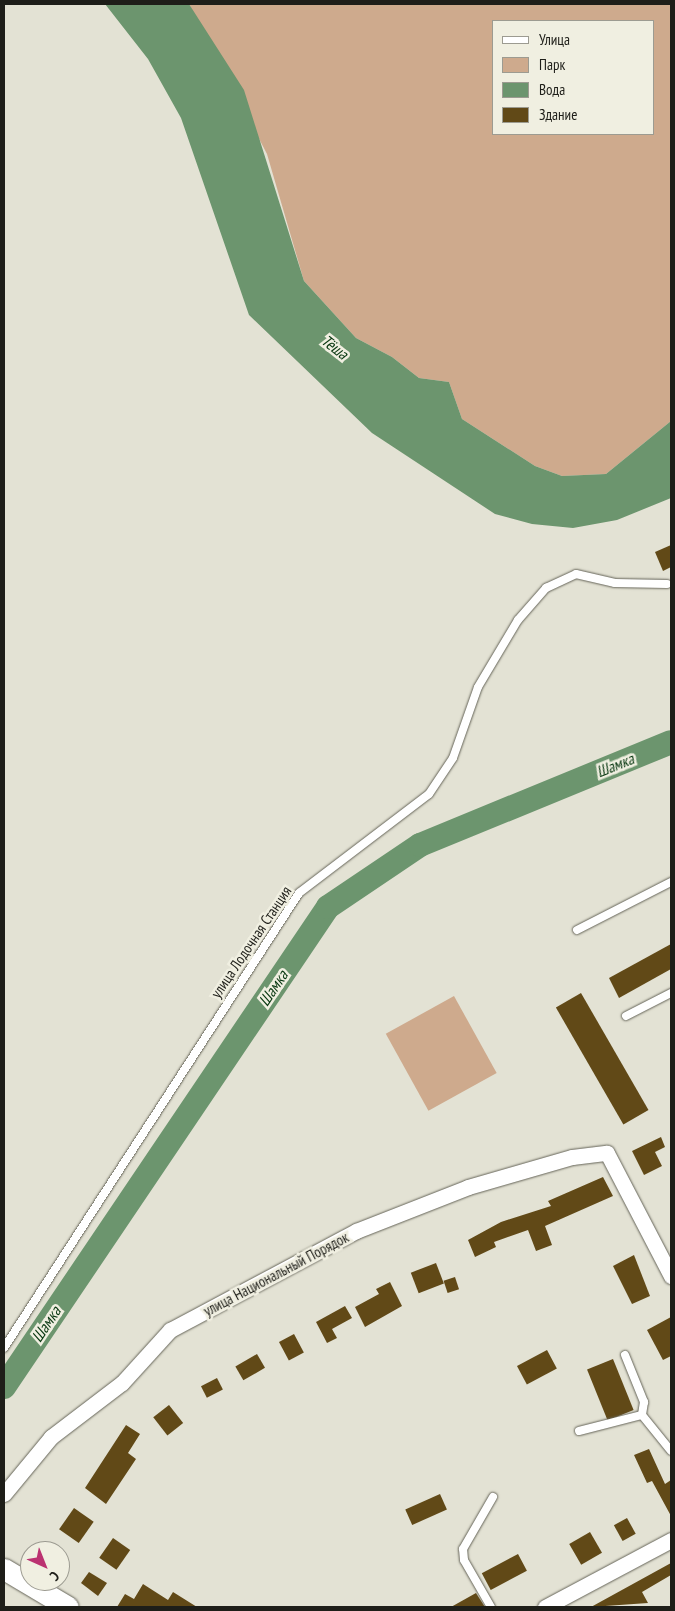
<!DOCTYPE html>
<meta charset="utf-8">
<style>
body{margin:0}
#map{position:relative;width:675px;height:1611px;overflow:hidden;background:#e3e2d4;font-family:"PT Sans Narrow",sans-serif}
div>[style]{position:absolute}
.green>*{inset:0;background:#ceaa8d;transform-origin:0 0}
.water>*{inset:0;background:#6c956e}
.river>*{height:24px;margin:-12px;padding:0 12px;transform-origin:12px;border-radius:12px;background:#6c956e}
.building>*{inset:0;background:#614917;transform-origin:0 0}
.roads{filter:drop-shadow(0 0 1px #656458) drop-shadow(0 0 1px #656458)}
.lane>*{height:8px;margin:-4px;padding:0 4px;transform-origin:4px;border-radius:4px;background:#fff}
.street>*{height:15px;margin:-7.5px;padding:0 7.5px;transform-origin:7.5px;border-radius:7.5px;background:#fff}
.secondary>*{height:21px;margin:-10.5px;padding:0 10.5px;transform-origin:10.5px;border-radius:10.5px;background:#fff}
span{translate:-50% -50%;white-space:nowrap;text-align:center;line-height:1.15;-webkit-text-stroke:5px #f0efe1;paint-order:stroke}
.street-label{font-size:15px;color:#1e1e19}
.water-label{font-size:16px;color:#05350e;font-style:italic}
.frame{position:absolute;inset:0;border:5px solid #1e1e19;pointer-events:none}
.legend{position:absolute;left:492px;top:20px;width:162px;height:115px;box-sizing:border-box;background:#f0efe1;border:1px solid #9c9b91;margin:0;padding:6px 9px;list-style:none;font-size:15px;color:#1e1e19}
.legend li{display:flex;align-items:center;gap:10px;height:25px}
.legend b{width:25px;border:1px solid #9c9b91}
.north{position:absolute;left:20px;top:1541px;width:50px;height:50px;box-sizing:border-box;background:#f0efe1;border:1px solid #9c9b91;border-radius:50%;rotate:136deg;font-size:14px;font-weight:700;line-height:20px;text-align:center;color:#1e1e19}
.north::after{content:'';display:block;margin:auto;width:18px;height:22px;background:#bb3271;clip-path:polygon(50% 0,100% 100%,50% 72%,0 100%)}
</style>
<div id="map">
<div class="green">
<i style="clip-path:polygon(evenodd,189px 4px,671px 4px,671px 421px,606px 474px,562px 476px,535px 466px,462px 419px,449px 382px,419px 378px,392px 357px,356px 338px,304px 281px,267px 154px,189px 4px,494px 21px,654px 21px,654px 134px,494px 134px,494px 21px)"></i>
<i style="left:454px;top:996px;width:88px;height:78px;rotate:61deg"></i>
</div>
<div class="water">
<i style="clip-path:polygon(105px 4px,189px 4px,244px 90px,304px 281px,356px 338px,392px 357px,419px 378px,449px 382px,462px 419px,535px 466px,562px 476px,606px 474px,671px 421px,671px 498px,617px 520px,573px 528px,532px 524px,495px 514px,372px 433px,249px 315px,181px 118px,148px 59px)"></i>
</div>
<div class="river">
<i style="left:4px;top:1387px;width:579px;rotate:-55.98deg"></i>
<i style="left:328px;top:907px;width:111px;rotate:-34deg"></i>
<i style="left:420px;top:845px;width:271px;rotate:-22.3deg"></i>
</div>
<div class="building">
<i style="clip-path:polygon(671px 545px,671px 567px,663px 571px,655px 552px)"></i>
<i style="clip-path:polygon(671px 944px,671px 969px,619px 998px,609px 978px)"></i>
<i style="left:581px;top:993px;width:135px;height:29px;rotate:60deg"></i>
<i style="clip-path:polygon(661px 1137px,665px 1147px,655px 1152px,662px 1166px,644px 1175px,632px 1151px)"></i>
<i style="clip-path:polygon(603px 1177px,613px 1196px,545px 1226px,552px 1245px,536px 1251px,528px 1230px,494px 1242px,496px 1247px,475px 1257px,468px 1240px,501px 1222px,551px 1206px,548px 1201px)"></i>
<i style="clip-path:polygon(634px 1255px,650px 1296px,632px 1304px,613px 1266px)"></i>
<i style="left:436px;top:1263px;width:22px;height:27px;rotate:69deg"></i>
<i style="left:455px;top:1277px;width:13px;height:12px;rotate:72deg"></i>
<i style="clip-path:polygon(390px 1282px,402px 1306px,365px 1327px,355px 1307px,379px 1294px,376px 1289px)"></i>
<i style="clip-path:polygon(345px 1306px,352px 1318px,332px 1329px,337px 1338px,327px 1343px,316px 1322px)"></i>
<i style="clip-path:polygon(671px 1317px,671px 1356px,663px 1360px,647px 1330px)"></i>
<i style="left:294px;top:1334px;width:21px;height:17px;rotate:62deg"></i>
<i style="left:547px;top:1350px;width:21px;height:34px;rotate:62deg"></i>
<i style="left:257px;top:1354px;width:16px;height:25px;rotate:60deg"></i>
<i style="left:613px;top:1359px;width:55px;height:28px;rotate:68deg"></i>
<i style="left:217px;top:1378px;width:13px;height:18px;rotate:63deg"></i>
<i style="left:169px;top:1405px;width:23px;height:20px;rotate:52deg"></i>
<i style="clip-path:polygon(126px 1425px,140px 1434px,128px 1453px,136px 1459px,106px 1504px,85px 1488px)"></i>
<i style="clip-path:polygon(649px 1449px,665px 1484px,671px 1480px,671px 1516px,652px 1481px,647px 1483px,634px 1455px)"></i>
<i style="left:440px;top:1494px;width:17px;height:38px;rotate:66deg"></i>
<i style="left:74px;top:1508px;width:24px;height:26px;rotate:35deg"></i>
<i style="left:627px;top:1518px;width:18px;height:15px;rotate:61deg"></i>
<i style="left:590px;top:1532px;width:24px;height:24px;rotate:60deg"></i>
<i style="left:113px;top:1538px;width:21px;height:24px;rotate:35deg"></i>
<i style="left:518px;top:1554px;width:19px;height:41px;rotate:62deg"></i>
<i style="clip-path:polygon(671px 1563px,671px 1575px,642px 1592px,648px 1603px,591px 1607px)"></i>
<i style="clip-path:polygon(89px 1572px,107px 1583px,98px 1596px,81px 1583px)"></i>
<i style="clip-path:polygon(143px 1584px,168px 1600px,173px 1592px,197px 1607px,117px 1607px,125px 1594px,134px 1599px)"></i>
<i style="clip-path:polygon(476px 1593px,485px 1607px,451px 1607px)"></i>
</div>
<div class="roads">
<div class="lane">
<i style="left:577px;top:930px;width:106px;rotate:-27.1deg"></i>
<i style="left:626px;top:1016px;width:51px;rotate:-27.1deg"></i>
<i style="left:4px;top:1348px;width:542px;rotate:-57.04deg"></i>
<i style="left:299px;top:893px;width:163px;rotate:-37.3deg"></i>
<i style="left:429px;top:794px;width:43px;rotate:-56.3deg"></i>
<i style="left:453px;top:758px;width:75px;rotate:-70.6deg"></i>
<i style="left:478px;top:687px;width:78px;rotate:-59.2deg"></i>
<i style="left:518px;top:620px;width:43px;rotate:-48.8deg"></i>
<i style="left:546px;top:588px;width:33px;rotate:-25deg"></i>
<i style="left:576px;top:574px;width:40px;rotate:13deg"></i>
<i style="left:615px;top:583px;width:52px;rotate:1.1deg"></i>
<i style="left:625px;top:1355px;width:51px;rotate:68deg"></i>
<i style="left:644px;top:1402px;width:13px;rotate:99deg"></i>
<i style="left:579px;top:1431px;width:65px;rotate:-14.3deg"></i>
<i style="left:642px;top:1415px;width:46px;rotate:51.1deg"></i>
<i style="left:491px;top:1607px;width:54px;rotate:-119.9deg"></i>
<i style="left:464px;top:1560px;width:11px;rotate:-95deg"></i>
<i style="left:463px;top:1549px;width:60px;rotate:-60deg"></i>
</div>
<div class="street">
<i style="left:4px;top:1494px;width:74px;rotate:-50.5deg"></i>
<i style="left:51px;top:1437px;width:89px;rotate:-37.3deg"></i>
<i style="left:122px;top:1383px;width:72px;rotate:-47.8deg"></i>
<i style="left:170px;top:1330px;width:211px;rotate:-28deg"></i>
<i style="left:356px;top:1231px;width:120px;rotate:-21.4deg"></i>
<i style="left:468px;top:1187px;width:108px;rotate:-16.1deg"></i>
<i style="left:572px;top:1157px;width:35px;rotate:-7deg"></i>
<i style="left:607px;top:1153px;width:139px;rotate:62.5deg"></i>
<i style="left:545px;top:1607px;width:143px;rotate:-28deg"></i>
</div>
<div class="secondary">
<i style="left:4px;top:1569px;width:74px;rotate:30.7deg"></i>
</div>
</div>
<div class="street-label">
<span style="left:251px;top:942px;rotate:-56deg">улица Лодочная Станция</span>
<span style="left:276px;top:1274px;rotate:-28deg">улица Национальный Порядок</span>
</div>
<div class="water-label">
<span style="left:335px;top:347px;rotate:38deg">Тёша</span>
<span style="left:615px;top:765px;rotate:-22deg">Шамка</span>
<span style="left:273px;top:988px;rotate:-56deg">Шамка</span>
<span style="left:46px;top:1324px;rotate:-56deg">Шамка</span>
</div>
<div class="frame"></div>
<ul class="legend">
<li><b style="height:6px;background:#fff"></b>Улица</li>
<li><b style="height:14px;background:#ceaa8d"></b>Парк</li>
<li><b style="height:14px;background:#6c956e"></b>Вода</li>
<li><b style="height:14px;background:#614917"></b>Здание</li>
</ul>
<div class="north">С</div>
</div>
